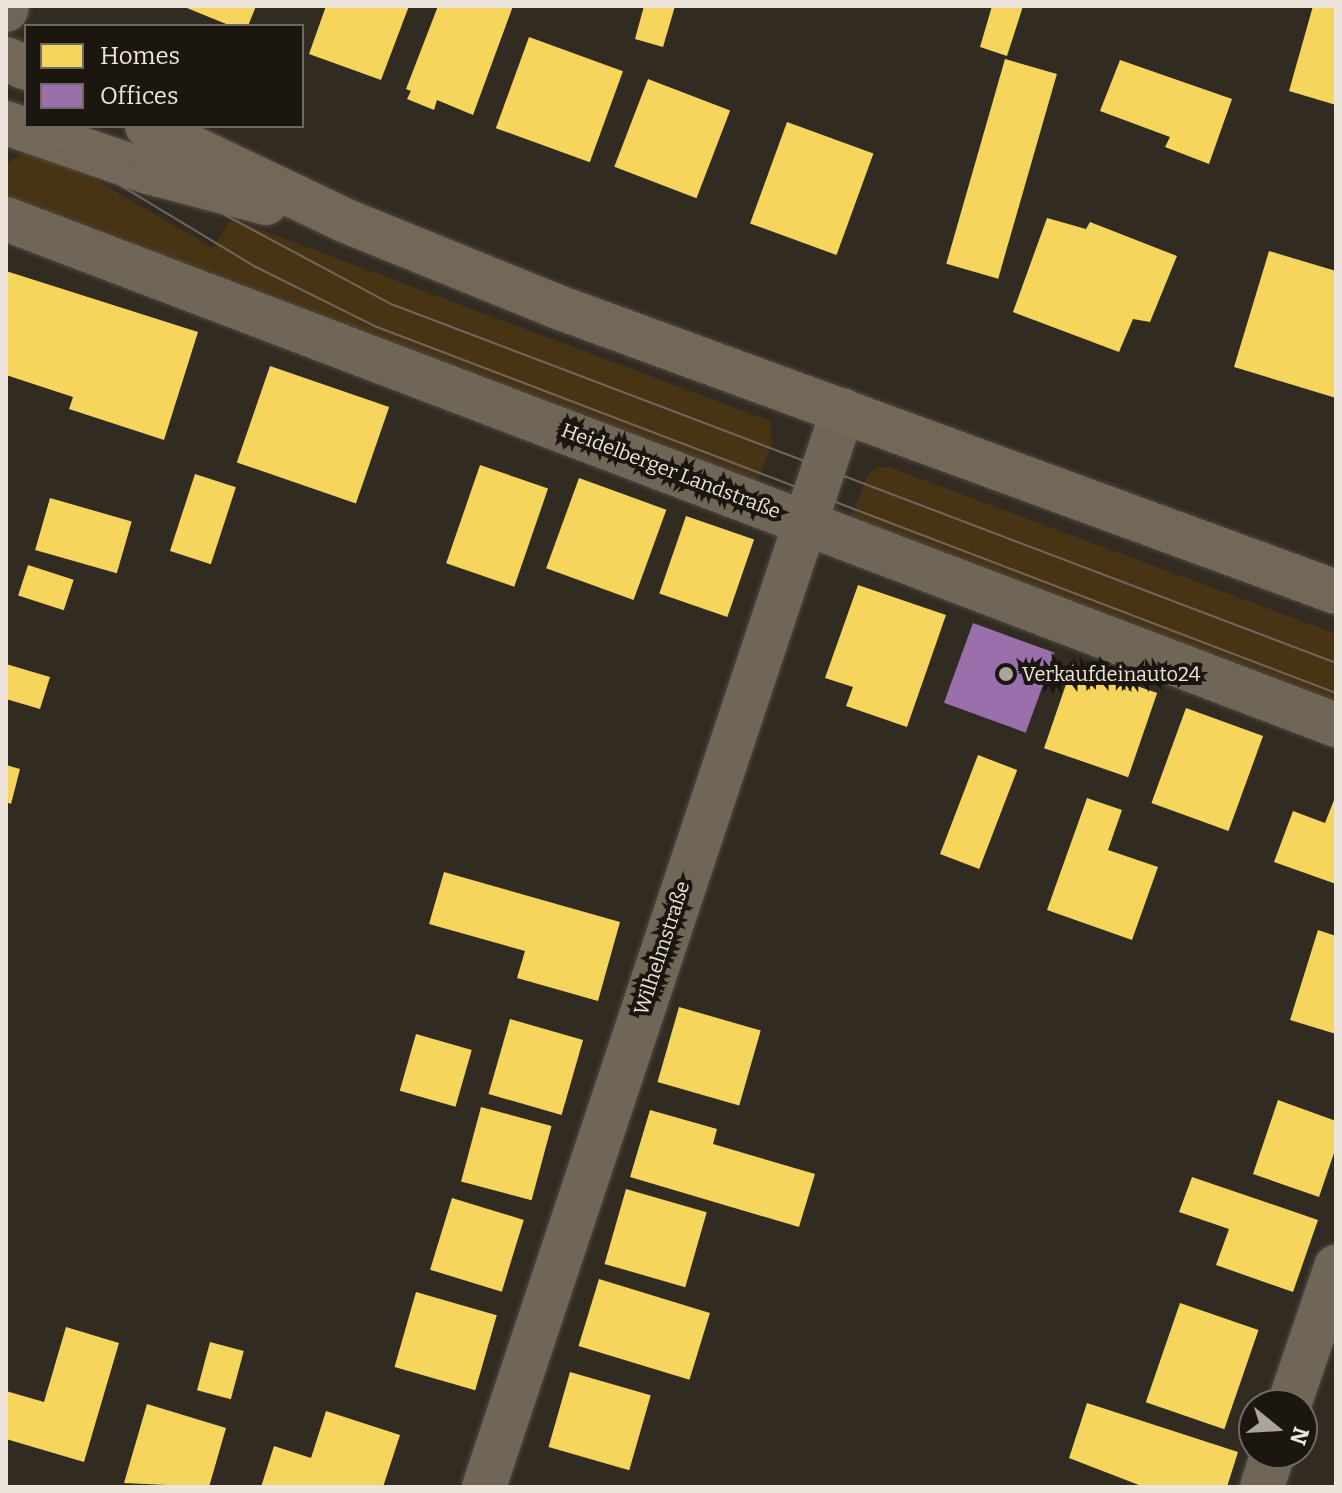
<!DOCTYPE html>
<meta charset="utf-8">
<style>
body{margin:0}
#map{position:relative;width:1342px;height:1493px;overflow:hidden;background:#322b22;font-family:Bitter,serif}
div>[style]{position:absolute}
.green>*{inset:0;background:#483314}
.homes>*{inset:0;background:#f6d55c;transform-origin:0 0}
.offices>*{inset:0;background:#9970ab;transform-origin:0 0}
.roads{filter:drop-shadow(0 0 2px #4e4941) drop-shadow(0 0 2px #4e4941)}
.street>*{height:44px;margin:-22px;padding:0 22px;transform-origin:22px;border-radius:22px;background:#706658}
.secondary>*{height:44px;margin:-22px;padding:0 22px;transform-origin:22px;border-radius:22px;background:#736757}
.tram>*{height:2px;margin:-1px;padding:0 1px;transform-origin:1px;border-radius:1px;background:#6f675e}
.dots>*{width:22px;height:22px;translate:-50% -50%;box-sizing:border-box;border:4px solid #1b160f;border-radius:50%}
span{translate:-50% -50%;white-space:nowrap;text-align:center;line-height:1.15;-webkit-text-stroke:8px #1b160f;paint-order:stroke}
.street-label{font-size:20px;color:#ede5db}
.poi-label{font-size:20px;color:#ede5db}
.left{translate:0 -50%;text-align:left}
.frame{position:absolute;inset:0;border:8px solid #ede5db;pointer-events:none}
.legend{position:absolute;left:24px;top:24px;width:280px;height:104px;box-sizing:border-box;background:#1b160f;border:2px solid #6f6961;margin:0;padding:10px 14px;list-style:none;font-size:24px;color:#ede5db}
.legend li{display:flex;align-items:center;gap:16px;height:40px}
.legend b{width:40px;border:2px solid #6f6961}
.north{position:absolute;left:1238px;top:1389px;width:80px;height:80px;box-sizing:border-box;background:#1b160f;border:2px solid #6f6961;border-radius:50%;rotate:108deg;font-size:22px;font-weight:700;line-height:32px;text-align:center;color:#ede5db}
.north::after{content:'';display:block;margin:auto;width:28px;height:36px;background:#aca49a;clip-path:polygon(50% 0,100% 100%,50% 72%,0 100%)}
</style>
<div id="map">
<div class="green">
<i style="clip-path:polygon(25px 152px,66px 163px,213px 248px,231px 220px,240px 222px,770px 421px,772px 443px,757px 482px,6px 199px,6px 164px)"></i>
<i style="clip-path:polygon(877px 467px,889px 467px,1336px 634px,1336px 710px,851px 517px,868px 475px)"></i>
</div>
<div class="homes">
<i style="clip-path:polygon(182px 6px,256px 6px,248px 26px,231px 26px)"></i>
<i style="clip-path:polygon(326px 6px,409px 6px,381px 80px,309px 54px)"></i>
<i style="clip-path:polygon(438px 6px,513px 6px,473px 115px,437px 100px,434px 110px,407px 99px,411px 91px,406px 89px)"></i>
<i style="clip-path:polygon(644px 6px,675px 6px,663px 47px,635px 39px)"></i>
<i style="clip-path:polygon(992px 6px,1023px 6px,1007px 56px,980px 47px)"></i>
<i style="clip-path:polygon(1313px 6px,1336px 6px,1336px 105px,1289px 91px)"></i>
<i style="left:529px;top:37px;width:100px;height:97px;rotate:20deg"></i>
<i style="left:1005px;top:59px;width:54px;height:213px;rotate:16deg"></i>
<i style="clip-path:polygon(1120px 60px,1232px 99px,1209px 164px,1165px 147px,1170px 137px,1100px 111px)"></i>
<i style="left:648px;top:79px;width:88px;height:94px;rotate:21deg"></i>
<i style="left:787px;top:122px;width:92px;height:108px;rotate:20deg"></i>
<i style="clip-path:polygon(1047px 218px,1086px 229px,1090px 222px,1177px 256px,1150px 322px,1133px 319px,1119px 352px,1013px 312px)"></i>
<i style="clip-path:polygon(1269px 251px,1336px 271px,1336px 398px,1234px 367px)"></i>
<i style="clip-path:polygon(6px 271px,198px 332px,164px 440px,69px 409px,73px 397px,6px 375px)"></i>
<i style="left:270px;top:366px;width:126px;height:102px;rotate:19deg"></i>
<i style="left:480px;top:465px;width:72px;height:104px;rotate:19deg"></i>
<i style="left:195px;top:474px;width:43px;height:81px;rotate:18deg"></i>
<i style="left:579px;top:478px;width:93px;height:96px;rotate:20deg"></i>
<i style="left:50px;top:498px;width:85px;height:54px;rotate:16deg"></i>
<i style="left:686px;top:516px;width:72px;height:82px;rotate:19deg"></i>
<i style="left:28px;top:565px;width:48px;height:32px;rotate:18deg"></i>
<i style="clip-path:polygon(858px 585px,946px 615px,907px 727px,846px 706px,853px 687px,825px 678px)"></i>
<i style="clip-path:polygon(6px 664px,50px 677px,40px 709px,6px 699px)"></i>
<i style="left:1073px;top:664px;width:89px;height:89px;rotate:19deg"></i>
<i style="left:1186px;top:708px;width:82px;height:101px;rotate:20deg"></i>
<i style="left:978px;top:755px;width:42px;height:106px;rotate:21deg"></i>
<i style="clip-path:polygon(6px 765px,20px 769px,11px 804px,6px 802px)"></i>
<i style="clip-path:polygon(1336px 795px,1336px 884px,1274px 862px,1293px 811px,1325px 823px)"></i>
<i style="clip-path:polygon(1087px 798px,1122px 810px,1108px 850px,1158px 867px,1132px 940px,1047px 910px)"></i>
<i style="clip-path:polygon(444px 872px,620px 922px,598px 1001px,517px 978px,525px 951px,429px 924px)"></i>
<i style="clip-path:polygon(1318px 930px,1336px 936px,1336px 1034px,1290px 1020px)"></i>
<i style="left:679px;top:1007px;width:85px;height:78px;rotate:16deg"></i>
<i style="left:510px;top:1019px;width:76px;height:78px;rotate:16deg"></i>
<i style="left:416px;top:1034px;width:58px;height:59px;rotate:16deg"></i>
<i style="clip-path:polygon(1278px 1100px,1336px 1121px,1336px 1147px,1319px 1197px,1253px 1174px)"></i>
<i style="left:481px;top:1107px;width:73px;height:77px;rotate:15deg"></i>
<i style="clip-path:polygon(650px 1110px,717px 1129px,713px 1144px,815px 1174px,799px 1227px,630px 1177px)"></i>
<i style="clip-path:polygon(1192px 1177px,1318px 1220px,1293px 1292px,1216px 1265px,1229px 1229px,1179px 1212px)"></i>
<i style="left:626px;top:1189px;width:84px;height:78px;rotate:16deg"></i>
<i style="left:452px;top:1198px;width:75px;height:75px;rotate:17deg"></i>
<i style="left:599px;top:1279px;width:116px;height:70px;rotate:17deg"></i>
<i style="left:416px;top:1292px;width:84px;height:78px;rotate:16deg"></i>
<i style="left:1180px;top:1303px;width:83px;height:105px;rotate:19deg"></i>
<i style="clip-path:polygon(66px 1327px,119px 1343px,84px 1462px,6px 1439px,6px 1391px,44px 1402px)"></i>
<i style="left:210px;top:1342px;width:35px;height:50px;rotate:15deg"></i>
<i style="left:570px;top:1372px;width:84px;height:78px;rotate:16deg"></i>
<i style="clip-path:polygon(1087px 1403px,1238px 1452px,1227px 1487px,1144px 1487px,1069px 1458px)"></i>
<i style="clip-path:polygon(147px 1404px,226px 1428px,209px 1487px,124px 1483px)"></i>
<i style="clip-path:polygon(326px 1411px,400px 1435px,383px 1487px,261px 1487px,274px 1446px,311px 1458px)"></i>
</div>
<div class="offices">
<i style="left:973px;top:623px;width:87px;height:85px;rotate:20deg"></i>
</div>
<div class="roads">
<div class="street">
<i style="left:6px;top:10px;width:4px;rotate:-76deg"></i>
<i style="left:6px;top:219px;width:1423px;rotate:20.83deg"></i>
<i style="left:1289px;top:1405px;width:146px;rotate:-71.2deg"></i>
<i style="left:484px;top:1487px;width:1135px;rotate:-71.57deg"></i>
<i style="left:1262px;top:1487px;width:36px;rotate:-72deg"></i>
</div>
<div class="secondary">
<i style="left:6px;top:59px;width:22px;rotate:24deg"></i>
<i style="left:6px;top:123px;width:150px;rotate:19deg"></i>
<i style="left:148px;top:172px;width:122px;rotate:14.7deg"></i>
<i style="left:147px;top:126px;width:221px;rotate:25.5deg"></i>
<i style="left:346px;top:221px;width:229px;rotate:22.1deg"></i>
<i style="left:558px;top:307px;width:829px;rotate:20.12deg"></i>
</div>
</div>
<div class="tram">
<i style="left:6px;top:101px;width:22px;rotate:24deg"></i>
<i style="left:6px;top:125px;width:82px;rotate:25.9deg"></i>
<i style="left:80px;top:161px;width:205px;rotate:31.1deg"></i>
<i style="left:256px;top:267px;width:135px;rotate:26.4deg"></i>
<i style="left:377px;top:327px;width:1026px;rotate:20.89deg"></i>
<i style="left:59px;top:126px;width:377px;rotate:28.2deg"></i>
<i style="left:391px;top:304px;width:1011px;rotate:20.8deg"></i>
</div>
<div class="dots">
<i style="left:1006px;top:674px;background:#aca49a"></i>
</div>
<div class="street-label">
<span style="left:671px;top:471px;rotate:21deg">Heidelberger Landstraße</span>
<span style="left:662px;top:948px;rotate:-72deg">Wilhelmstraße</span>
</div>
<div class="poi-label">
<span class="left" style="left:1022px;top:674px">Verkaufdeinauto24</span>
</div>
<div class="frame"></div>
<ul class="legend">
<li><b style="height:22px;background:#f6d55c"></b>Homes</li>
<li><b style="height:22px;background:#9970ab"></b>Offices</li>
</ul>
<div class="north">N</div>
</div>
